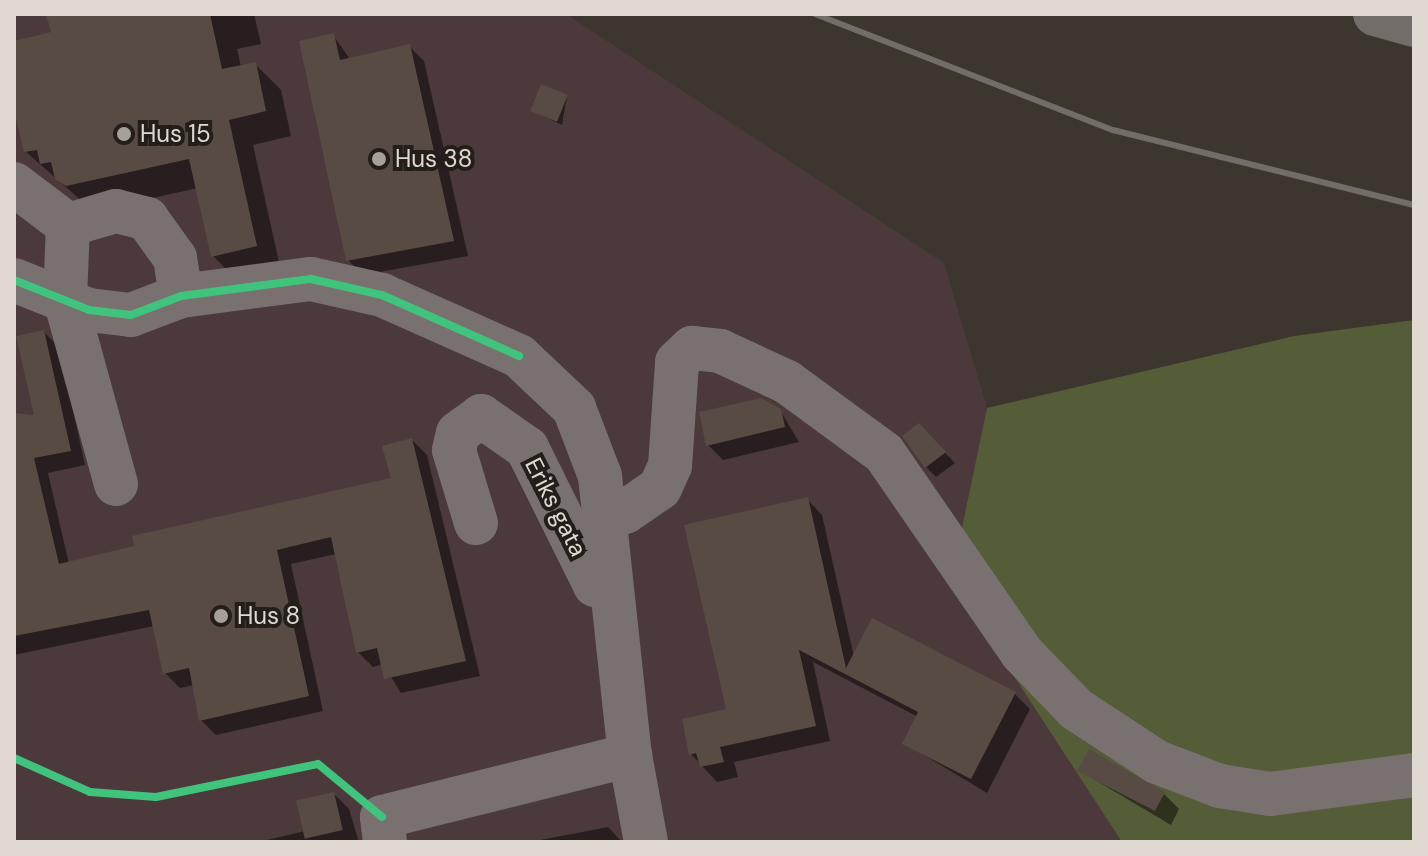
<!DOCTYPE html>
<style>
body{margin:0}
#map{position:relative;width:1428px;height:856px;overflow:hidden;background:#3c362f;font-family:"DM Sans",sans-serif}
div>[style]{position:absolute}
.industrial>*{inset:0;background:#4c393c}
.green>*{inset:0;background:#555d38}
.shadow>*{inset:0;background:#0007}
.building>*{inset:0;background:#584b44;transform-origin:0 0}
.minor>*{height:44px;margin:-22px;padding:0 22px;transform-origin:22px;border-radius:22px;background:#797170}
.highway>*{height:44px;margin:-22px;padding:0 22px;transform-origin:22px;border-radius:22px;background:#736d6a}
.rail>*{height:6px;margin:-3px;padding:0 3px;transform-origin:3px;border-radius:3px;background:#736d6a}
.cycleway>*{height:8px;margin:-4px;padding:0 4px;transform-origin:4px;border-radius:4px;background:#40c37c}
.dots>*{width:22px;height:22px;translate:-50% -50%;box-sizing:border-box;border:4px solid #231e19;border-radius:50%}
span{translate:-50% -50%;white-space:nowrap;text-align:center;line-height:1.15;-webkit-text-stroke:8px #231e19;paint-order:stroke}
.poi-label{font-size:24px;color:#e0d9d2}
.left{translate:0 -50%;text-align:left}
.street-label{font-size:24px;color:#e0d9d2}
.frame{position:absolute;inset:0;border:16px solid #e0d9d2;pointer-events:none}
</style>
<div id="map">
<div class="industrial">
<i style="clip-path:polygon(14px 14px,566px 14px,944px 263px,987px 408px,951px 580px,1122px 842px,14px 842px)"></i>
</div>
<div class="green">
<i style="clip-path:polygon(1414px 320px,1414px 842px,1122px 842px,951px 580px,987px 408px,1294px 336px)"></i>
</div>
<div class="shadow">
<i style="clip-path:polygon(60px 14px,254px 14px,261px 44px,237px 49px,241px 67px,255px 64px,281px 90px,291px 136px,253px 145px,281px 271px,238px 281px,213px 256px,198px 188px,93px 211px,25px 151px,14px 59px,53px 34px)"></i>
<i style="clip-path:polygon(333px 35px,350px 59px,409px 46px,424px 61px,468px 256px,363px 275px,348px 260px)"></i>
<i style="clip-path:polygon(567px 96px,562px 125px,533px 111px)"></i>
<i style="clip-path:polygon(44px 332px,59px 347px,85px 465px,48px 473px,69px 564px,393px 480px,412px 440px,427px 455px,480px 676px,401px 693px,383px 664px,373px 667px,358px 652px,336px 554px,291px 564px,323px 711px,216px 735px,201px 720px,194px 685px,180px 688px,165px 673px,154px 626px,14px 655px,14px 421px,37px 417px)"></i>
<i style="clip-path:polygon(780px 410px,799px 442px,723px 460px,708px 445px)"></i>
<i style="clip-path:polygon(929px 436px,955px 463px,936px 477px,926px 467px)"></i>
<i style="clip-path:polygon(807px 499px,822px 515px,854px 657px,1015px 694px,1030px 709px,987px 793px,904px 743px,918px 717px,813px 662px,830px 741px,734px 762px,738px 777px,717px 782px,691px 754px,728px 711px)"></i>
<i style="clip-path:polygon(1080px 771px,1164px 794px,1179px 809px,1171px 825px)"></i>
<i style="clip-path:polygon(334px 794px,349px 809px,359px 842px,258px 842px,305px 831px)"></i>
<i style="clip-path:polygon(608px 827px,622px 842px,530px 842px)"></i>
</div>
<div class="building">
<i style="clip-path:polygon(46px 14px,210px 14px,222px 69px,256px 62px,266px 111px,229px 120px,257px 246px,211px 257px,189px 159px,66px 186px,55px 179px,51px 162px,40px 164px,37px 150px,24px 152px,14px 109px,14px 41px,51px 32px)"></i>
<i style="clip-path:polygon(334px 33px,340px 60px,410px 44px,454px 241px,346px 261px,299px 41px)"></i>
<i style="left:541px;top:84px;width:29px;height:29px;rotate:22deg"></i>
<i style="clip-path:polygon(44px 330px,71px 451px,34px 458px,59px 564px,134px 546px,132px 536px,391px 478px,382px 446px,412px 438px,466px 661px,384px 679px,377px 648px,356px 653px,331px 537px,277px 550px,309px 696px,199px 721px,189px 668px,163px 674px,149px 610px,14px 636px,14px 413px,34px 415px,16px 336px)"></i>
<i style="clip-path:polygon(761px 398px,781px 409px,785px 427px,706px 446px,699px 412px)"></i>
<i style="clip-path:polygon(919px 423px,946px 452px,925px 468px,902px 436px)"></i>
<i style="clip-path:polygon(808px 497px,846px 668px,872px 618px,1016px 692px,971px 779px,902px 744px,918px 712px,799px 650px,816px 726px,720px 747px,724px 762px,700px 767px,696px 753px,689px 755px,682px 719px,726px 709px,684px 525px)"></i>
<i style="clip-path:polygon(1089px 749px,1165px 792px,1155px 811px,1077px 771px)"></i>
<i style="left:334px;top:792px;width:39px;height:39px;rotate:77deg"></i>
</div>
<div class="minor">
<i style="left:14px;top:184px;width:68px;rotate:37.2deg"></i>
<i style="left:14px;top:280px;width:81px;rotate:21.8deg"></i>
<i style="left:89px;top:310px;width:42px;rotate:6.8deg"></i>
<i style="left:131px;top:315px;width:53px;rotate:-20.8deg"></i>
<i style="left:181px;top:296px;width:131px;rotate:-7.5deg"></i>
<i style="left:311px;top:279px;width:73px;rotate:12.7deg"></i>
<i style="left:382px;top:295px;width:150px;rotate:24deg"></i>
<i style="left:519px;top:356px;width:76px;rotate:43.4deg"></i>
<i style="left:574px;top:408px;width:73px;rotate:69.1deg"></i>
<i style="left:600px;top:476px;width:281px;rotate:83.9deg"></i>
<i style="left:116px;top:484px;width:192px;rotate:-105.4deg"></i>
<i style="left:65px;top:299px;width:74px;rotate:-87.7deg"></i>
<i style="left:68px;top:225px;width:50px;rotate:-16.3deg"></i>
<i style="left:116px;top:211px;width:32px;rotate:14deg"></i>
<i style="left:147px;top:219px;width:48px;rotate:54.3deg"></i>
<i style="left:175px;top:258px;width:38px;rotate:81deg"></i>
<i style="left:604px;top:515px;width:21px;rotate:-8deg"></i>
<i style="left:625px;top:512px;width:42px;rotate:-34.4deg"></i>
<i style="left:660px;top:488px;width:24px;rotate:-66deg"></i>
<i style="left:670px;top:466px;width:104px;rotate:-86.1deg"></i>
<i style="left:677px;top:362px;width:21px;rotate:-43deg"></i>
<i style="left:692px;top:348px;width:28px;rotate:6deg"></i>
<i style="left:720px;top:351px;width:74px;rotate:24.8deg"></i>
<i style="left:787px;top:382px;width:120px;rotate:36.2deg"></i>
<i style="left:884px;top:453px;width:243px;rotate:55.4deg"></i>
<i style="left:1022px;top:653px;width:78px;rotate:46deg"></i>
<i style="left:1076px;top:709px;width:97px;rotate:33.2deg"></i>
<i style="left:1157px;top:762px;width:67px;rotate:20.9deg"></i>
<i style="left:1220px;top:786px;width:51px;rotate:9.1deg"></i>
<i style="left:1270px;top:794px;width:145px;rotate:-7.5deg"></i>
<i style="left:476px;top:523px;width:76px;rotate:-106.8deg"></i>
<i style="left:454px;top:450px;width:17px;rotate:-77deg"></i>
<i style="left:458px;top:433px;width:29px;rotate:-36deg"></i>
<i style="left:481px;top:416px;width:56px;rotate:34.8deg"></i>
<i style="left:527px;top:448px;width:153px;rotate:63.6deg"></i>
<i style="left:595px;top:585px;width:11px;rotate:-15deg"></i>
<i style="left:385px;top:842px;width:25px;rotate:-97deg"></i>
<i style="left:382px;top:817px;width:256px;rotate:-14deg"></i>
<i style="left:630px;top:755px;width:88px;rotate:79.6deg"></i>
</div>
<div class="highway">
<i style="left:1375px;top:14px;width:41px;rotate:15.8deg"></i>
</div>
<div class="rail">
<i style="left:815px;top:14px;width:320px;rotate:21.3deg"></i>
<i style="left:1113px;top:130px;width:310px;rotate:14deg"></i>
</div>
<div class="cycleway">
<i style="left:14px;top:280px;width:81px;rotate:21.8deg"></i>
<i style="left:89px;top:310px;width:42px;rotate:6.8deg"></i>
<i style="left:131px;top:315px;width:53px;rotate:-20.8deg"></i>
<i style="left:181px;top:296px;width:131px;rotate:-7.5deg"></i>
<i style="left:311px;top:279px;width:73px;rotate:12.7deg"></i>
<i style="left:382px;top:295px;width:150px;rotate:24deg"></i>
<i style="left:14px;top:758px;width:83px;rotate:24.1deg"></i>
<i style="left:90px;top:792px;width:66px;rotate:4.3deg"></i>
<i style="left:156px;top:797px;width:165px;rotate:-11.5deg"></i>
<i style="left:318px;top:764px;width:83px;rotate:39.6deg"></i>
</div>
<div class="dots">
<i style="left:124px;top:134px;background:#a7a099"></i>
<i style="left:379px;top:159px;background:#a7a099"></i>
<i style="left:221px;top:616px;background:#a7a099"></i>
</div>
<div class="poi-label">
<span class="left" style="left:140px;top:134px">Hus 15</span>
<span class="left" style="left:395px;top:159px">Hus 38</span>
<span class="left" style="left:237px;top:616px">Hus 8</span>
</div>
<div class="street-label">
<span style="left:556px;top:507px;rotate:63deg">Eriks gata</span>
</div>
<div class="frame"></div>
</div>
